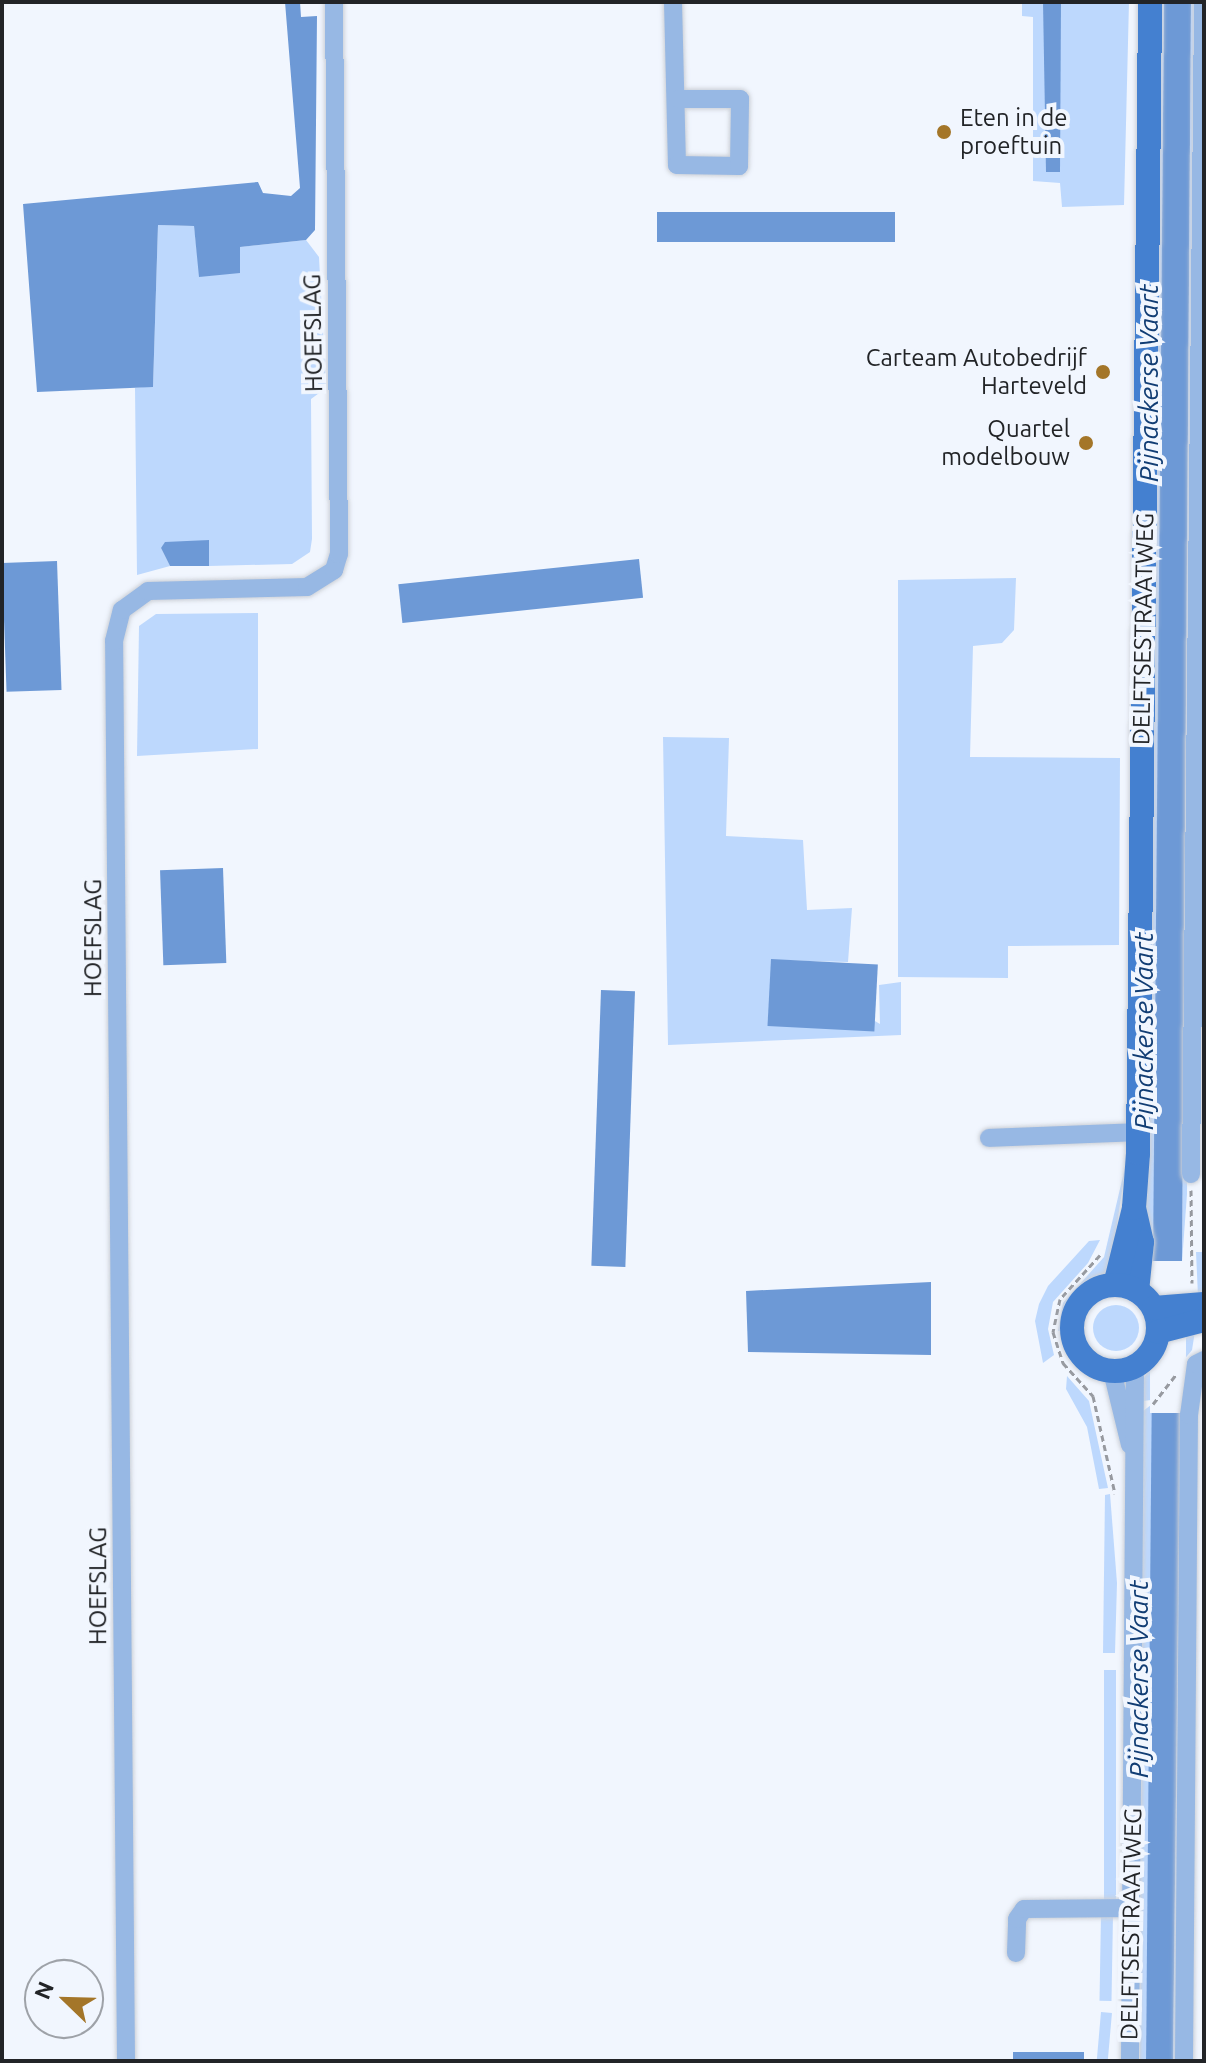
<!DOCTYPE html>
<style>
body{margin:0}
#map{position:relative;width:1206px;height:2063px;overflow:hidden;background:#f1f6fe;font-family:Ubuntu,sans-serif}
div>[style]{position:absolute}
.green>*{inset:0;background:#bdd8fd;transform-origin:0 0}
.round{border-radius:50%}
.water>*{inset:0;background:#6d99d6;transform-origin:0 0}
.pier>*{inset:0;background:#f1f6fe;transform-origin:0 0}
.path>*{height:3px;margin-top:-1.5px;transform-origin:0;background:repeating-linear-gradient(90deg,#979aa0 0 6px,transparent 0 10px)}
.roads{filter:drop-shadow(0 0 2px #ccd0d7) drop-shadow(0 0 2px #ccd0d7)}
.minor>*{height:18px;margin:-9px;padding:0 9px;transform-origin:9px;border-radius:9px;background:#97b8e4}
.major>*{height:24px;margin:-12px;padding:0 12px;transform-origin:12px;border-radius:12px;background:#4480d0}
.major>.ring{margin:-12px;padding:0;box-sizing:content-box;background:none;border:24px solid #4480d0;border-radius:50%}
.dots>*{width:22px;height:22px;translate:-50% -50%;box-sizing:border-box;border:4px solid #f1f6fe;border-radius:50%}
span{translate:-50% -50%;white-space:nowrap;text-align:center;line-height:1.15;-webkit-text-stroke:8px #f1f6fe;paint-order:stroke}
.poi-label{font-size:24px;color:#222427}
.left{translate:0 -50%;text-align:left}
.right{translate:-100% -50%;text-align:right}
.street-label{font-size:24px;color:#222427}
.water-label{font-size:26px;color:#113d74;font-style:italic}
.frame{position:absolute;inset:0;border:4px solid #222427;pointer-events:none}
.north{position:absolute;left:24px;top:1959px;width:80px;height:80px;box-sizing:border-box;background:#f1f6fe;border:2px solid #9ea2a8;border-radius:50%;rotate:293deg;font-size:22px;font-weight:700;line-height:32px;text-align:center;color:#222427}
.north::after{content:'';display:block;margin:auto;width:28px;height:36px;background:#a47629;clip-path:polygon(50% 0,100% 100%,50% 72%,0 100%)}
</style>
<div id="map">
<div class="green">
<i style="clip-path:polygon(1022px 2px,1129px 2px,1124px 205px,1062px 207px,1060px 183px,1033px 181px,1033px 17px,1022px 16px)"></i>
<i style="clip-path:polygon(1160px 2px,1164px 2px,1154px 1261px,1146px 1261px)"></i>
<i style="clip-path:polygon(1191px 2px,1197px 2px,1196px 173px,1187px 1194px,1182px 1262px)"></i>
<i style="clip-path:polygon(158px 225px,194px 226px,200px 277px,239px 247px,306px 240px,319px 257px,326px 388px,311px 399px,312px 539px,310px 552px,292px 564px,209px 566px,209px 540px,161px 548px,170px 566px,137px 575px,135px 388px,153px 386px)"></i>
<i style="clip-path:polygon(1016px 578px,1014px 630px,1002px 643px,973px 646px,970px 757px,1120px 758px,1119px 945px,1008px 946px,1008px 978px,898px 977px,898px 580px)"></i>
<i style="clip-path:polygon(258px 613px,258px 749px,137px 756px,139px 626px,156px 614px)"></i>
<i style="clip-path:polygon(663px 737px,729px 738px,726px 836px,803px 840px,807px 910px,852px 908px,848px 962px,771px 960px,880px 1024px,879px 985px,901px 982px,901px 1035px,668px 1045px)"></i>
<i style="clip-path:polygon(1127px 1159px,1110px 1270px,1078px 1296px,1065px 1331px,1058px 1331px,1063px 1303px,1104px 1257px)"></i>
<i style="clip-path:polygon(1100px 1240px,1088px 1263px,1053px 1302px,1048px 1329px,1054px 1355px,1043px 1363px,1035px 1321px,1039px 1304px,1048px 1286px,1089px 1241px)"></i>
<i style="clip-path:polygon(1196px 1252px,1204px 1252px,1204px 1296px,1198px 1296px)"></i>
<i class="round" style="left:1093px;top:1305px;width:46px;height:46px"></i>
<i style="clip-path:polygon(1195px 1331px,1192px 1350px,1151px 1400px,1143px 1401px,1144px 1378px,1163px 1348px)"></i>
<i style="clip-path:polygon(1067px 1376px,1089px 1401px,1108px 1488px,1099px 1489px,1087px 1427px,1066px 1389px)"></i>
<i style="clip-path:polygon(1183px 1381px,1178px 2061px,1173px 2061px,1180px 1413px,1154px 1413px,1146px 2061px,1140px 2061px,1143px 1411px)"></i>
<i style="clip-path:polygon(1110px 1494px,1117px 1583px,1115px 1653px,1103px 1653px,1105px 1495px)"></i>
<i style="left:1104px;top:1670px;width:12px;height:231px"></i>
<i style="left:1113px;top:1915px;width:86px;height:12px;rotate:91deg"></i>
<i style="left:1101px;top:2012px;width:11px;height:49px;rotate:5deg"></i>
</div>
<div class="water">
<i style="clip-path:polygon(285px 2px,300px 2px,301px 17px,317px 16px,315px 230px,306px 240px,240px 247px,240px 273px,199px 277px,194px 226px,158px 225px,153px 387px,37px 392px,23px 204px,258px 182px,263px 193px,291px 196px,300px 188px)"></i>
<i style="clip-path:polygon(1043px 2px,1061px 2px,1060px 172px,1046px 172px)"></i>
<i style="clip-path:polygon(1164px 2px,1191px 2px,1182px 1262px,1173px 2061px,1146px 2061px)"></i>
<i style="left:895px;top:212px;width:30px;height:238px;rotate:90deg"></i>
<i style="clip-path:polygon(209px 540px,209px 566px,170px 566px,161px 548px,165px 542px)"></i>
<i style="left:639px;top:559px;width:39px;height:242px;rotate:84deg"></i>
<i style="left:57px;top:561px;width:129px;height:55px;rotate:88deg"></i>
<i style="left:223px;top:868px;width:95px;height:63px;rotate:88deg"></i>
<i style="left:771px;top:959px;width:107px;height:67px;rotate:3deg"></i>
<i style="left:601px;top:990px;width:34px;height:276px;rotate:2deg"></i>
<i style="clip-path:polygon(931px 1282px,931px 1355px,748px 1352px,746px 1291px)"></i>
<i style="left:1013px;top:2052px;width:71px;height:9px"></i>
</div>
<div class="pier">
<i style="left:1150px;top:1261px;width:36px;height:152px"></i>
</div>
<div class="path">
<i style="left:1191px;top:1190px;width:93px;rotate:89.4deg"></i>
<i style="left:1100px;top:1255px;width:59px;rotate:132.3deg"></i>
<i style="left:1060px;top:1299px;width:34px;rotate:102deg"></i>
<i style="left:1053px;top:1332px;width:33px;rotate:72deg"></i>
<i style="left:1063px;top:1363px;width:45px;rotate:47.7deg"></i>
<i style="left:1093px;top:1396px;width:100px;rotate:77.3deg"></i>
<i style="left:1153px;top:1404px;width:39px;rotate:-52deg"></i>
</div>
<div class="roads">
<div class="minor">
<i style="left:673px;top:2px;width:163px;rotate:88.6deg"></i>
<i style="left:677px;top:165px;width:62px;rotate:0.9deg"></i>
<i style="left:739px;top:166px;width:67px;rotate:-89.1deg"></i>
<i style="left:740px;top:99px;width:62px;rotate:180deg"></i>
<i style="left:989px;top:1138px;width:149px;rotate:-2.3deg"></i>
<i style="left:1191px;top:1174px;width:1172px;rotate:-89.41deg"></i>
<i style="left:1112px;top:1371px;width:76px;rotate:76.3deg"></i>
<i style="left:1016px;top:1953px;width:34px;rotate:-88deg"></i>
<i style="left:1017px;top:1919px;width:12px;rotate:-55deg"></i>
<i style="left:1024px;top:1909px;width:108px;rotate:-0.5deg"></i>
<i style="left:126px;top:2061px;width:1420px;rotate:-90.48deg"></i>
<i style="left:114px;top:641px;width:32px;rotate:-76deg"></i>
<i style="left:122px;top:610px;width:32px;rotate:-36deg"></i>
<i style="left:148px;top:591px;width:159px;rotate:-1.4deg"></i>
<i style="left:307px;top:587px;width:32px;rotate:-32deg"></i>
<i style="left:334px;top:570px;width:17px;rotate:-73deg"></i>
<i style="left:339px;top:554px;width:552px;rotate:-90.52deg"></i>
<i style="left:1130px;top:2061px;width:695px;rotate:-89.59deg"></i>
<i style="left:1184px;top:2061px;width:646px;rotate:-89.56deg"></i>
<i style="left:1189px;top:1415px;width:51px;rotate:-82.2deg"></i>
<i style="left:1196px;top:1364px;width:9px;rotate:-27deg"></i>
</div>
<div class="major">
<i style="left:1134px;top:1208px;width:35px;rotate:77deg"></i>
<i style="left:1142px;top:1242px;width:49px;rotate:95.8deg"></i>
<i style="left:1115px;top:1285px;width:79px;rotate:-76.1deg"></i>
<i style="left:1134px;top:1208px;width:55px;rotate:-85.8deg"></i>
<i style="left:1138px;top:1153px;width:1151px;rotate:-89.4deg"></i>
<i class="ring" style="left:1072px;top:1285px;width:62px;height:62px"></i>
<i style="left:1154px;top:1308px;width:50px;rotate:-4.6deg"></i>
<i style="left:1158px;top:1332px;width:48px;rotate:-14.6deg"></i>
</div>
</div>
<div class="dots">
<i style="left:944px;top:132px;background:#a47629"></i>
<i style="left:1103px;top:372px;background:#a47629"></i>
<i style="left:1086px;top:443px;background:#a47629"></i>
</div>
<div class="poi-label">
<span class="left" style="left:960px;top:132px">Eten in de<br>proeftuin</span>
<span class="right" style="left:1087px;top:372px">Carteam Autobedrijf<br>Harteveld</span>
<span class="right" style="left:1070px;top:443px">Quartel<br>modelbouw</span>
</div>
<div class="street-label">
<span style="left:313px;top:333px;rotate:-91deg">HOEFSLAG</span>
<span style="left:1143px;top:629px;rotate:-89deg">DELFTSESTRAATWEG</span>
<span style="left:93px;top:938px;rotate:-90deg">HOEFSLAG</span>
<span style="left:98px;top:1586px;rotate:-90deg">HOEFSLAG</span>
<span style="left:1131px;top:1924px;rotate:-89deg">DELFTSESTRAATWEG</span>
</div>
<div class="water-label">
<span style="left:1149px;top:383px;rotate:-90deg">Pijnackerse Vaart</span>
<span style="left:1144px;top:1031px;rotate:-90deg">Pijnackerse Vaart</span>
<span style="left:1139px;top:1679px;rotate:-90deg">Pijnackerse Vaart</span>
</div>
<div class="frame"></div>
<div class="north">N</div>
</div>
